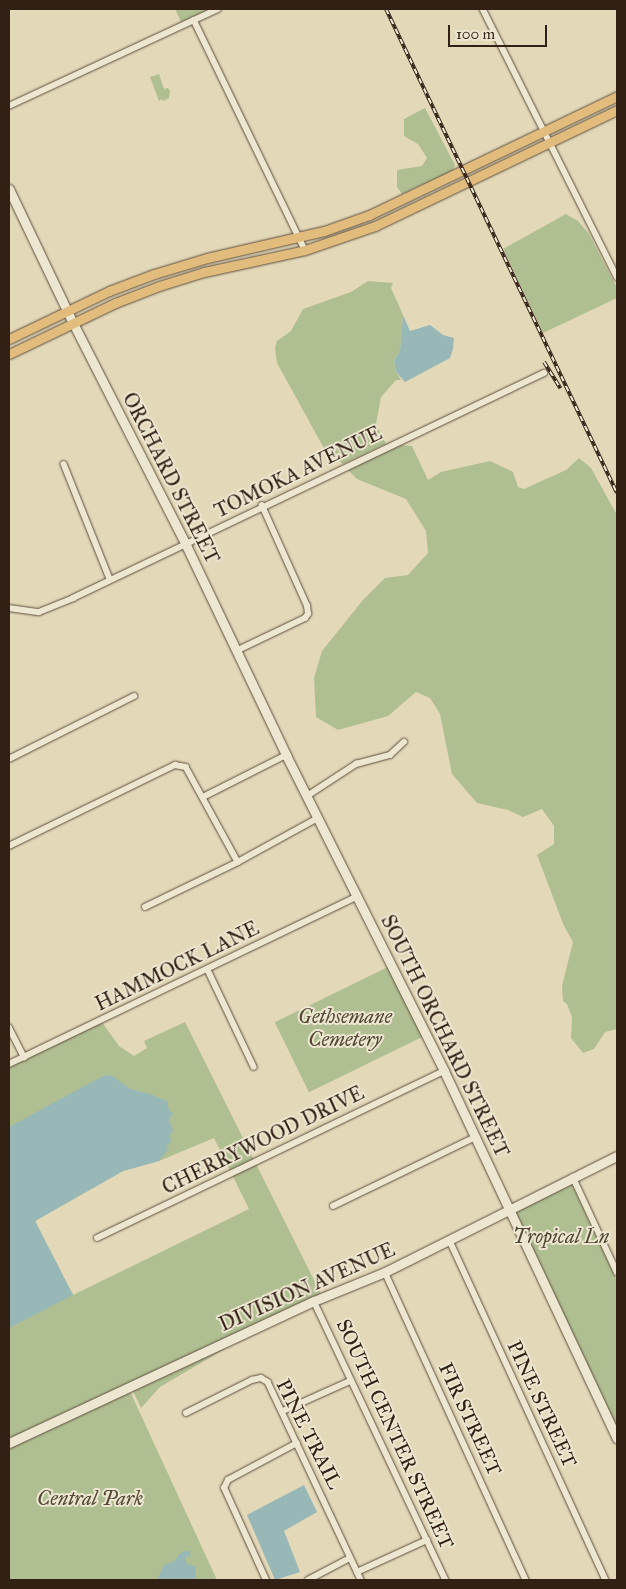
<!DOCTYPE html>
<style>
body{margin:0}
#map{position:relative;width:626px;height:1589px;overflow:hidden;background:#e3d8b8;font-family:"IM FELL Great Primer",serif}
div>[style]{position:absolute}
.green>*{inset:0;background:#b0bf91;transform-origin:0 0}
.water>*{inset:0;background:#97b8b7}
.roads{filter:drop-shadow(0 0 1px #5e4e3e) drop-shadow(0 0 1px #5e4e3e)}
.street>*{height:5.5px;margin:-2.75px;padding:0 2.75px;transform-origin:2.75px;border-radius:2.75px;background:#ede6d1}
.secondary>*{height:9px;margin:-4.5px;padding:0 4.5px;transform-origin:4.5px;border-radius:4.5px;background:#ede6d1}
.primary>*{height:9px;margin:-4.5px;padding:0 4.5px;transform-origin:4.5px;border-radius:4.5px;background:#e2bc7c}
.rail>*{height:4px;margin-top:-2px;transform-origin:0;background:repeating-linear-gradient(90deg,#ede6d1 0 5.5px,#322015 0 11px);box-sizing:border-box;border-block:1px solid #322015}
span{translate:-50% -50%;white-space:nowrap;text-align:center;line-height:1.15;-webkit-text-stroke:4px #ede6d1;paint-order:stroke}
.street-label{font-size:20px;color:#322015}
.park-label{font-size:20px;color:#524834;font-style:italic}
.frame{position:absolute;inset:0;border:10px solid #322015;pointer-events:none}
.scale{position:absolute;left:448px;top:25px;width:99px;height:22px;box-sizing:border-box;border:2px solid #322015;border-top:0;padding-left:6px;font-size:15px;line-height:18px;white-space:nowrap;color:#322015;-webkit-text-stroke:4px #ede6d1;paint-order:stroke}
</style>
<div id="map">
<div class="green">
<i style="clip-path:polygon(175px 9px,209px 9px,181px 22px)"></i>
<i style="clip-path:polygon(159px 74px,164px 89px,168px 88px,170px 91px,169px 98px,163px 101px,162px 99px,159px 101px,150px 77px)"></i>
<i style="clip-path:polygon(425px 108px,455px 165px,452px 171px,402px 194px,397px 187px,397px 170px,422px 166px,427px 158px,418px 144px,404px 136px,404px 119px)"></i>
<i style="clip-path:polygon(566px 214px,578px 221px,589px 234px,617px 288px,617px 298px,543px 333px,503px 249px)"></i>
<i style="clip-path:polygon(368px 281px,393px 283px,391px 288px,403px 315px,400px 351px,394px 360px,396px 372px,401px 380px,396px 380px,381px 397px,376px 424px,386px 444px,343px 464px,338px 460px,331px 461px,277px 363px,275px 348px,277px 341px,291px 331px,303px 309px,351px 292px)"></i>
<i style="clip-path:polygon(401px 445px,412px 446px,428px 480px,441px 472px,490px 461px,513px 472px,518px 487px,524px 489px,566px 470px,579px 458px,591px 468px,617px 515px,617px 1029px,605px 1032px,594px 1049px,583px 1053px,571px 1038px,572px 1017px,567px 1004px,563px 1001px,562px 986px,573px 942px,564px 926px,537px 855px,554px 844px,554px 826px,542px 809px,523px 817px,508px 810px,477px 803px,452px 774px,440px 714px,430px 698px,416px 692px,388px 716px,338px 730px,316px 717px,314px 678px,322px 651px,363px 600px,385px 578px,408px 575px,428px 553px,426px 531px,406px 499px,357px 479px,348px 470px)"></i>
<i style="left:388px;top:967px;width:78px;height:126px;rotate:64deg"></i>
<i style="clip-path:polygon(evenodd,101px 1021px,119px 1046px,134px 1056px,147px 1048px,144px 1041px,185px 1022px,323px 1298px,128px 1387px,217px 1580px,9px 1580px,9px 1064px,101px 1021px,214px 1138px,249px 1209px,73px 1295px,35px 1221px,123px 1171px,159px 1161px,214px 1138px)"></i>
<i style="clip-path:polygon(571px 1182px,617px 1281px,617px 1430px,514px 1211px)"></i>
<i style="clip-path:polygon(240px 1340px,160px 1387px,141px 1408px,132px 1389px)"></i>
</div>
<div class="water">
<i style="clip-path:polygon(403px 315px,410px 331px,430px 325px,443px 335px,454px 338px,453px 349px,450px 358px,405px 382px,396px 372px,394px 360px,400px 351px)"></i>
<i style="clip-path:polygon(111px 1075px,130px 1089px,150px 1094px,167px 1101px,169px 1110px,173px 1114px,169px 1119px,173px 1131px,170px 1135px,171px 1142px,166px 1146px,169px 1148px,159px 1161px,123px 1171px,35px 1221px,73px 1295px,9px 1328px,9px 1127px,103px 1076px)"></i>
<i style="clip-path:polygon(304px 1485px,317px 1512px,284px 1531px,300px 1572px,275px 1580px,247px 1515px)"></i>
<i style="clip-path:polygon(185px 1551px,189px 1551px,191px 1556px,186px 1557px,186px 1563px,196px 1567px,195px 1578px,198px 1580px,157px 1580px,164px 1565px,175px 1561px,179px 1554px)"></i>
</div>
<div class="roads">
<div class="street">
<i style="left:483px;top:9px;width:300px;rotate:63.4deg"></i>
<i style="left:194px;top:20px;width:255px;rotate:64.2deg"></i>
<i style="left:9px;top:106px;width:230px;rotate:-24.9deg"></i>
<i style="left:64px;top:464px;width:124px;rotate:68.2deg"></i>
<i style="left:9px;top:608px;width:30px;rotate:8deg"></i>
<i style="left:39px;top:612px;width:37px;rotate:-22deg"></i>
<i style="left:73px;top:598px;width:522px;rotate:-25.53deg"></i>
<i style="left:238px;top:650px;width:74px;rotate:-25.5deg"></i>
<i style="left:305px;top:618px;width:5px;rotate:-53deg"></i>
<i style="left:308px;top:614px;width:8px;rotate:-97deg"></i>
<i style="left:307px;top:606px;width:110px;rotate:-114.2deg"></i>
<i style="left:9px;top:759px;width:140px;rotate:-26.7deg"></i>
<i style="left:307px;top:796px;width:59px;rotate:-33.1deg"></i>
<i style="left:356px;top:764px;width:35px;rotate:-15deg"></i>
<i style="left:390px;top:755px;width:19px;rotate:-43deg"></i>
<i style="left:203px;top:797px;width:93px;rotate:-26.8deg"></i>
<i style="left:9px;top:846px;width:185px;rotate:-26deg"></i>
<i style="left:175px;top:765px;width:11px;rotate:10deg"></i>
<i style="left:186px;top:767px;width:108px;rotate:61.3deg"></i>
<i style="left:145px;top:907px;width:103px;rotate:-25.8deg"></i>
<i style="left:238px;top:862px;width:91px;rotate:-28.8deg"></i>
<i style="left:208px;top:970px;width:107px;rotate:64.6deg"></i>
<i style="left:9px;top:1027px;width:34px;rotate:63deg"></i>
<i style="left:9px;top:1064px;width:387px;rotate:-25.7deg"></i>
<i style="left:573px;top:1177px;width:105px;rotate:65.1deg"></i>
<i style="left:333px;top:1206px;width:159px;rotate:-25.8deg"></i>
<i style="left:97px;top:1238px;width:385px;rotate:-25.7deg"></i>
<i style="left:450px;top:1241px;width:373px;rotate:65.3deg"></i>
<i style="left:385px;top:1272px;width:339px;rotate:65.4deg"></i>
<i style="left:314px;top:1301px;width:309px;rotate:64.7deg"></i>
<i style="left:283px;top:1411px;width:73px;rotate:-24.1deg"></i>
<i style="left:186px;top:1413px;width:74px;rotate:-26.6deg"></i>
<i style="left:252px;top:1380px;width:9px;rotate:-13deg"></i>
<i style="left:261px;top:1378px;width:8px;rotate:30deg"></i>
<i style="left:268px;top:1382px;width:219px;rotate:64.8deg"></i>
<i style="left:357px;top:1572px;width:77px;rotate:-24.6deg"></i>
<i style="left:266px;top:1580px;width:101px;rotate:-114.5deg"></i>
<i style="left:224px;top:1488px;width:9px;rotate:-63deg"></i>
<i style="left:228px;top:1480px;width:78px;rotate:-28.2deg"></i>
<i style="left:308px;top:1580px;width:47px;rotate:-27.6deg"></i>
</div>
<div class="secondary">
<i style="left:9px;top:189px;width:148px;rotate:64.5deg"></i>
<i style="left:73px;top:323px;width:249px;rotate:63deg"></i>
<i style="left:186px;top:545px;width:233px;rotate:64.5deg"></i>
<i style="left:286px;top:755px;width:353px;rotate:63.4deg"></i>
<i style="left:444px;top:1071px;width:406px;rotate:64.8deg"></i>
<i style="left:9px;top:1443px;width:336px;rotate:-25deg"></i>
<i style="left:314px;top:1301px;width:77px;rotate:-22.2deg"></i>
<i style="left:385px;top:1272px;width:259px;rotate:-26.6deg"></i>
</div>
<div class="primary">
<i style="left:9px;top:339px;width:111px;rotate:-25.6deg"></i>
<i style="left:109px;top:291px;width:48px;rotate:-20.7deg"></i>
<i style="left:154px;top:274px;width:55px;rotate:-16.8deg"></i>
<i style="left:207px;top:258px;width:120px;rotate:-13deg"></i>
<i style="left:324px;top:231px;width:48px;rotate:-19.6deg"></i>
<i style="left:369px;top:215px;width:275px;rotate:-25.6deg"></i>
<i style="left:9px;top:354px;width:118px;rotate:-25.7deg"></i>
<i style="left:115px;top:303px;width:47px;rotate:-21.1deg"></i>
<i style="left:159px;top:286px;width:47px;rotate:-17.3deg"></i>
<i style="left:204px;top:272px;width:103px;rotate:-12.3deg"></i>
<i style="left:305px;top:250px;width:74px;rotate:-18.9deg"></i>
<i style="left:375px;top:226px;width:268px;rotate:-25.6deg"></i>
</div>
</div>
<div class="rail">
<i style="left:386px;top:9px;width:536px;rotate:64.49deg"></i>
<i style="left:544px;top:362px;width:31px;rotate:58deg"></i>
</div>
<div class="street-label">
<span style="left:298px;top:472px;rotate:-26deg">TOMOKA AVENUE</span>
<span style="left:171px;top:478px;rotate:63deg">ORCHARD STREET</span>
<span style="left:177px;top:966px;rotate:-26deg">HAMMOCK LANE</span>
<span style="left:445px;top:1036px;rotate:64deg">SOUTH ORCHARD STREET</span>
<span style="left:263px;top:1140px;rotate:-26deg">CHERRYWOOD DRIVE</span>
<span style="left:307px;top:1287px;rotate:-24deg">DIVISION AVENUE</span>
<span style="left:542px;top:1404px;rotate:65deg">PINE STREET</span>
<span style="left:470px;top:1419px;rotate:65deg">FIR STREET</span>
<span style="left:309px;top:1434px;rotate:63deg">PINE TRAIL</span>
<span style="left:395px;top:1434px;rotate:65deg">SOUTH CENTER STREET</span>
</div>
<div class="park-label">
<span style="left:345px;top:1028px">Gethsemane<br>Cemetery</span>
<span style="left:561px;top:1236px">Tropical Ln</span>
<span style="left:90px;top:1498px">Central Park</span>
</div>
<div class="frame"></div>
<div class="scale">100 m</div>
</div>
